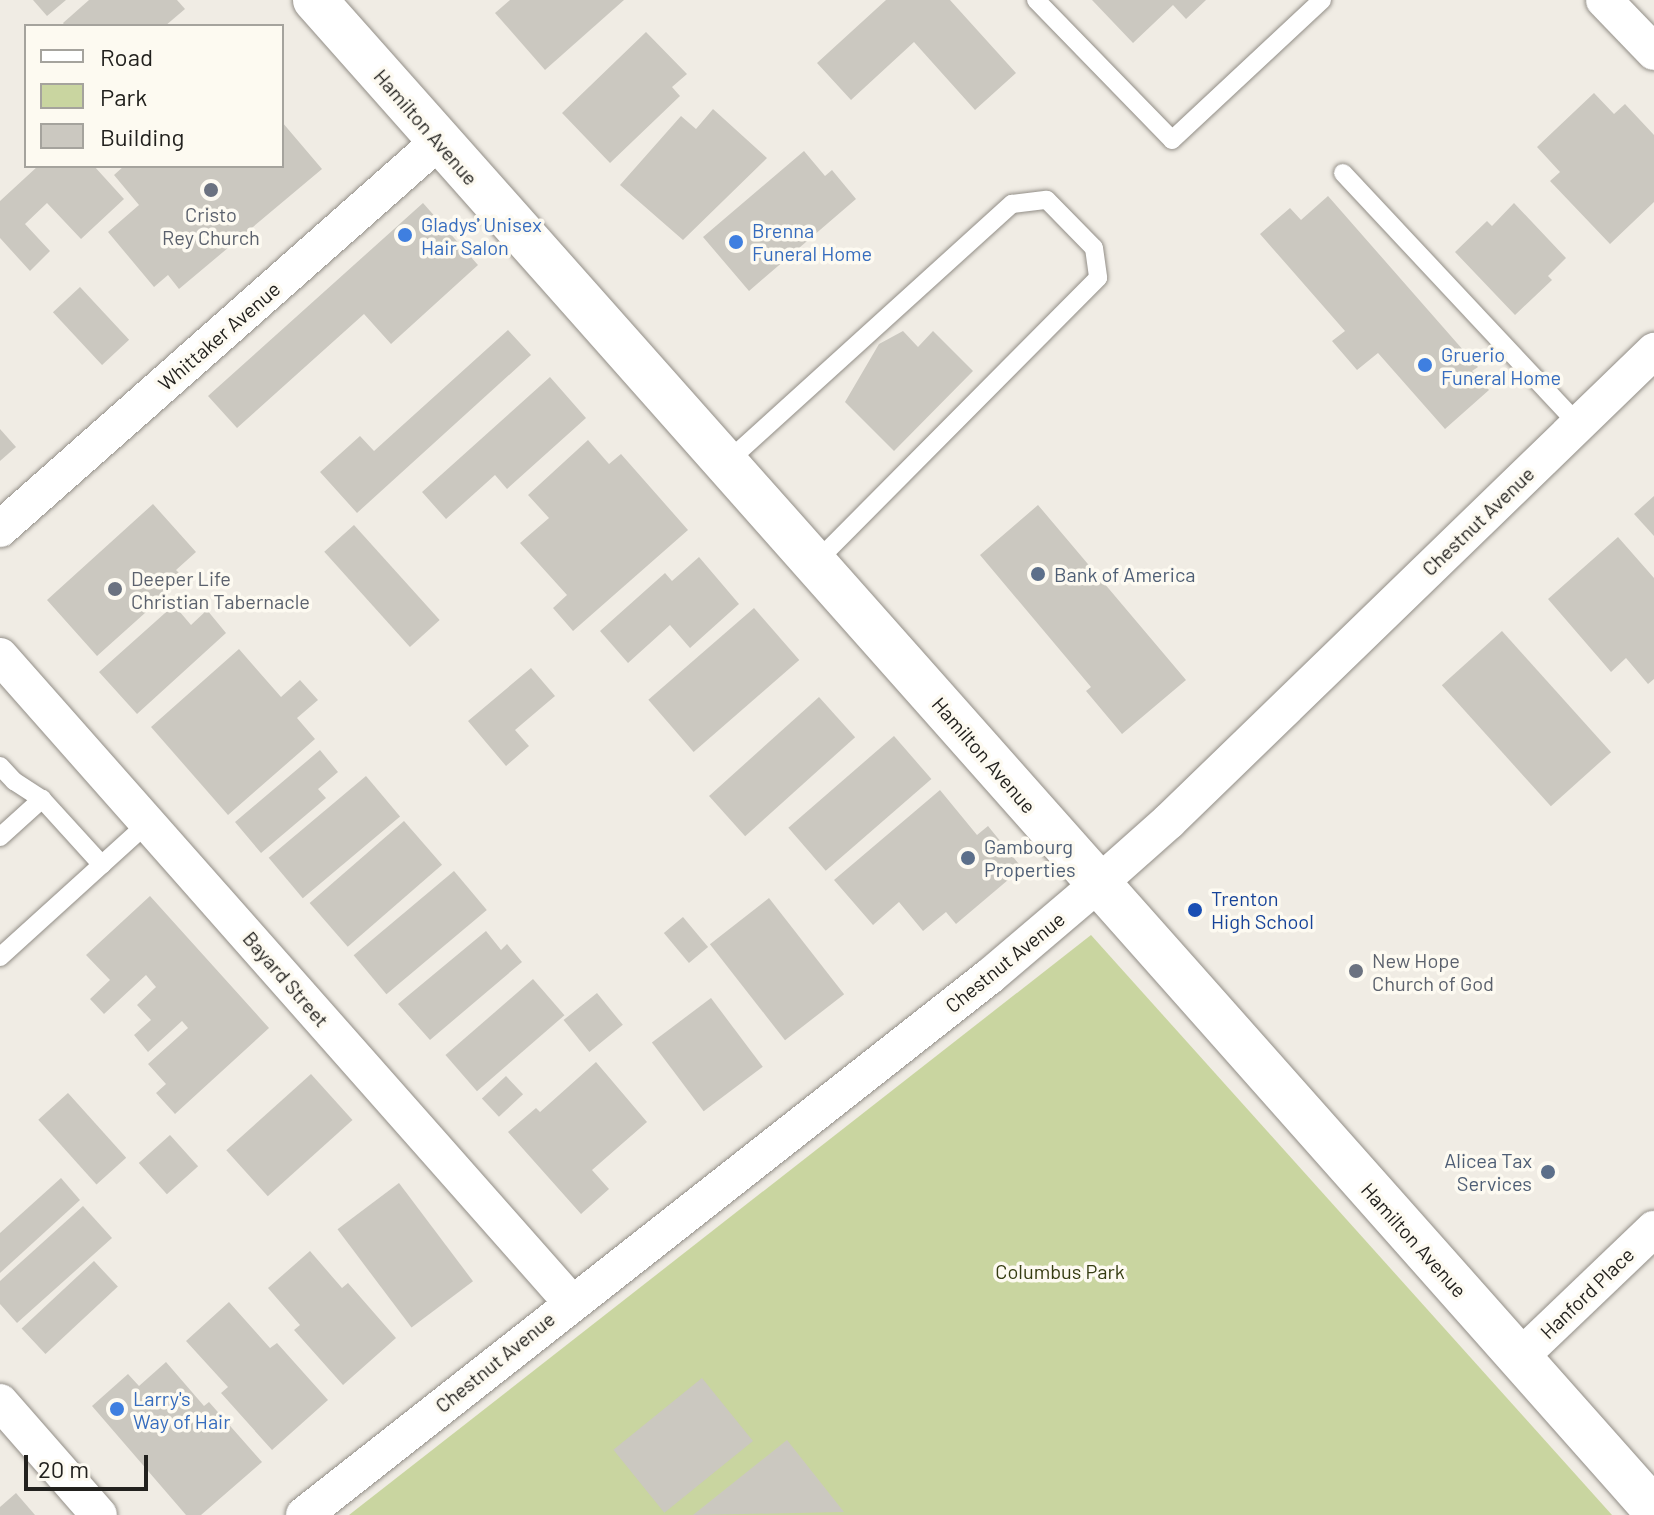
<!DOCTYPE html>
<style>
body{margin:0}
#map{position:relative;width:1654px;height:1515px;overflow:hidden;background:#f0ece4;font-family:Barlow,sans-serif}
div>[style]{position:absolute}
.green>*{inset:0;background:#c9d5a0}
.building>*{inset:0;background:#cbc8c0;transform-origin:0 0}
.roads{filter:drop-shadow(0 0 2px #928e87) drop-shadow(0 0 2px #928e87)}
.lane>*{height:18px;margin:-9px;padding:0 9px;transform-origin:9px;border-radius:9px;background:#fff}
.street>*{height:36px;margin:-18px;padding:0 18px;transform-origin:18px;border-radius:18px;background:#fff}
.secondary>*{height:44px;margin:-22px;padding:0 22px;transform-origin:22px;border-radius:22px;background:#fff}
.dots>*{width:22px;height:22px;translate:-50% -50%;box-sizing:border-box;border:4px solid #fdfaf1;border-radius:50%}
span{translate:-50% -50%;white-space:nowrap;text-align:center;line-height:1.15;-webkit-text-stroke:7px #fdfaf1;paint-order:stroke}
.street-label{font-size:20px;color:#22211e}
.worship-label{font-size:20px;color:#5b616d}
.left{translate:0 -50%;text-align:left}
.shop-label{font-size:20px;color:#366cbe}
.service-label{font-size:20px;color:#4e5e75}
.right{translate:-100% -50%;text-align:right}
.transit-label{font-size:20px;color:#164399}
.park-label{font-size:20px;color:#353c11}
.legend{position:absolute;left:24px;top:24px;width:260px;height:144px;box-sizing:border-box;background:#fdfaf1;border:2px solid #a5a39d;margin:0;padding:10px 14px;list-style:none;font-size:24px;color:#22211e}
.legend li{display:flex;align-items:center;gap:16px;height:40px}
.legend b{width:40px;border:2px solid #a5a39d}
.scale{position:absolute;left:24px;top:1455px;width:124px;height:36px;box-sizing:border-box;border:4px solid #22211e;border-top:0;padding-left:10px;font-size:24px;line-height:28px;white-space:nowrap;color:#22211e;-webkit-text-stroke:6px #fdfaf1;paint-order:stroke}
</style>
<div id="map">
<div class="green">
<i style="clip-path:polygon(1091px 935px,1612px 1515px,349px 1515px)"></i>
</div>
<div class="building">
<i style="clip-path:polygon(33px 0,66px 0,47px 16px)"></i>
<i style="clip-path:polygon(89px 0,177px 0,185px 9px,165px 26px,65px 26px,63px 23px)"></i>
<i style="clip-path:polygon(510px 0,624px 0,545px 70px,495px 13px)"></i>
<i style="clip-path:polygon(886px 0,950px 0,1016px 73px,975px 110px,914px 42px,851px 100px,817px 63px)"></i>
<i style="clip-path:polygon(1092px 0,1206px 0,1186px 19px,1173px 5px,1133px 43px)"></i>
<i style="clip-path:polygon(646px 32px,687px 74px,672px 87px,680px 96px,610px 163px,562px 113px)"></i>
<i style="clip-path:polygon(1594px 93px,1614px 114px,1625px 104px,1654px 135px,1654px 202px,1610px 244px,1550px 181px,1560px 172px,1537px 147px)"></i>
<i style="clip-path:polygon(713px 109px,767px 158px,683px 240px,620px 185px,681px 116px,696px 129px)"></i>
<i style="clip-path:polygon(282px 122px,322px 169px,179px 289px,168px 275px,154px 287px,108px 232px,139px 205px,114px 175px,124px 166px,282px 166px)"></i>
<i style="clip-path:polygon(804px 151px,825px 176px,832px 170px,856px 199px,749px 291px,703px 237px)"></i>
<i style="clip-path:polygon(38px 166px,94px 166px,124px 199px,81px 239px,47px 203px,25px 224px,50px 251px,30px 271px,0 238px,0 201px)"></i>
<i style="clip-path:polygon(1328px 196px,1478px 367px,1472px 371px,1489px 390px,1445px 429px,1378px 353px,1357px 370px,1332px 341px,1345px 331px,1260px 234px,1290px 208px,1301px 220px)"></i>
<i style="clip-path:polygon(423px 203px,478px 265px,391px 344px,364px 314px,237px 428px,208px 396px)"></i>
<i style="clip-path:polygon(1514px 203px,1566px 258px,1548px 276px,1552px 280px,1515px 315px,1455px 252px,1487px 221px,1492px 226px)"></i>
<i style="left:80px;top:287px;width:72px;height:37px;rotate:47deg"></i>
<i style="clip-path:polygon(508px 330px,531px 355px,357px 513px,320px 472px,360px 436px,374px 451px)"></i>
<i style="clip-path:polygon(903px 331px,918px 347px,933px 331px,973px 371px,894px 451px,845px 402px,879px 344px)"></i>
<i style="clip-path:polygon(550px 377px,586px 418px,507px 489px,495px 475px,446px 519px,422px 492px)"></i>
<i style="clip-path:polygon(0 429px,16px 447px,0 461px)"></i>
<i style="clip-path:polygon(588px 440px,609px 464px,621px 454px,688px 530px,573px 631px,553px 608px,567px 595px,520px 543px,549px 518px,528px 495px)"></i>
<i style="clip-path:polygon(1654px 496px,1654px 536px,1634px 514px)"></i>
<i style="clip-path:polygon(153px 504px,196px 552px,176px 570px,184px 578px,97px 656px,47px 600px)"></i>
<i style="clip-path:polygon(1038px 505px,1186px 680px,1122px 734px,1086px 691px,1091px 687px,980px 555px)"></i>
<i style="left:354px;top:525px;width:128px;height:40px;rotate:48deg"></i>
<i style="clip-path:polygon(1618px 537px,1654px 578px,1654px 679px,1648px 684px,1626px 658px,1611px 672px,1548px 599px)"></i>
<i style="clip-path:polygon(699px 557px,739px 604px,690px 648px,670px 625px,628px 663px,600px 631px,665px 573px,672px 581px)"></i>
<i style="clip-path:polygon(174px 605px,191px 625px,207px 610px,226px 633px,137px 714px,99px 672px)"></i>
<i style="left:754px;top:608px;width:69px;height:140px;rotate:49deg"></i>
<i style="left:1502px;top:631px;width:163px;height:81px;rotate:48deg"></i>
<i style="clip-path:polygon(239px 649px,281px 697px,300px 680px,318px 700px,297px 718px,315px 739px,228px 815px,151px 727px)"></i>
<i style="clip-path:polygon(531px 668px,555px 696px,515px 730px,529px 746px,506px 766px,468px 721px)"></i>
<i style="left:819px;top:697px;width:54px;height:148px;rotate:48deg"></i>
<i style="left:894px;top:736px;width:57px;height:140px;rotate:49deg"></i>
<i style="clip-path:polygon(320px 750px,338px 772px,318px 789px,326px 798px,261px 853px,235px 822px)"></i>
<i style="left:366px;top:776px;width:53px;height:127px;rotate:50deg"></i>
<i style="clip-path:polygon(940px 790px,977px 835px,988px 826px,1022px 868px,956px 924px,946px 912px,923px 931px,899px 902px,873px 925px,834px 880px)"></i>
<i style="left:404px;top:821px;width:58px;height:125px;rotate:49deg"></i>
<i style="left:454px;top:871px;width:51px;height:131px;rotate:50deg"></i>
<i style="clip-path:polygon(150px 896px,269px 1028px,175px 1114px,156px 1093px,166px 1084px,148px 1064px,188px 1028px,182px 1021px,148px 1052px,134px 1035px,151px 1020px,137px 1005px,156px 987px,146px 975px,104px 1014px,90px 999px,110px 980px,86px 955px)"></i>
<i style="left:769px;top:898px;width:122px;height:75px;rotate:52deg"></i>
<i style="left:683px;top:917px;width:39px;height:25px;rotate:50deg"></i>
<i style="clip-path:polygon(486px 931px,501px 950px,507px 944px,522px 962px,430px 1040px,398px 1004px)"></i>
<i style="left:533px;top:979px;width:48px;height:116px;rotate:49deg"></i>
<i style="left:597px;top:993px;width:41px;height:43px;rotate:51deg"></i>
<i style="left:711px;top:998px;width:86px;height:74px;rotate:53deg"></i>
<i style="clip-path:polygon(596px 1062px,647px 1122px,592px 1170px,609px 1189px,581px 1214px,508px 1132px,536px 1108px,540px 1112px)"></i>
<i style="left:311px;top:1074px;width:62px;height:114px;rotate:48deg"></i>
<i style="left:506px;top:1076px;width:25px;height:33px;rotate:47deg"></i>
<i style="left:68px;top:1093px;width:87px;height:40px;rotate:48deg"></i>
<i style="left:170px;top:1135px;width:42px;height:42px;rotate:48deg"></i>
<i style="clip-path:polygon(61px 1178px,80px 1200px,0 1273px,0 1233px)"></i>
<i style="left:399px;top:1183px;width:123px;height:77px;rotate:53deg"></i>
<i style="clip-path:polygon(83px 1206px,112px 1238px,17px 1323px,0 1304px,0 1281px)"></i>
<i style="clip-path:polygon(310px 1251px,342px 1288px,348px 1283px,396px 1338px,343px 1385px,294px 1330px,300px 1325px,268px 1288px)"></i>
<i style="left:94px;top:1261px;width:35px;height:99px;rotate:47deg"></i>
<i style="clip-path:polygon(229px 1302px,270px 1348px,277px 1343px,328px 1400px,272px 1450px,221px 1393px,228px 1387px,186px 1341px)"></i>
<i style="clip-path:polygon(166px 1362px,204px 1406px,209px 1402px,262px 1462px,201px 1515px,186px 1515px,92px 1406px,128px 1374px,139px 1386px)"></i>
<i style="left:702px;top:1378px;width:81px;height:114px;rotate:51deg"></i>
<i style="clip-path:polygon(787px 1440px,844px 1512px,693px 1515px)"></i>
<i style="clip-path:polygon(16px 1493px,35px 1515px,0 1515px,0 1507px)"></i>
</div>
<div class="roads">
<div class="lane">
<i style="left:1036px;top:0;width:195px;rotate:45.8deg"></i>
<i style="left:1172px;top:140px;width:205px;rotate:-43deg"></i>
<i style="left:1343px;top:173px;width:344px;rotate:46.9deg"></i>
<i style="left:726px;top:463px;width:386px;rotate:-42.2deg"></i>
<i style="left:1012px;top:204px;width:35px;rotate:-7deg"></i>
<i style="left:1047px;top:200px;width:67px;rotate:45.6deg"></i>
<i style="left:1094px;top:248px;width:30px;rotate:82deg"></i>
<i style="left:1098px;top:278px;width:402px;rotate:134.8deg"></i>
<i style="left:0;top:766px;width:21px;rotate:47deg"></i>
<i style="left:14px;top:781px;width:33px;rotate:33deg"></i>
<i style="left:42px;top:799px;width:89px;rotate:47.7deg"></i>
<i style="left:0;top:837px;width:57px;rotate:-42.1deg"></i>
<i style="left:0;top:957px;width:200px;rotate:-42.2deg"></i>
</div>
<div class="street">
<i style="left:1604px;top:0;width:72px;rotate:46.1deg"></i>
<i style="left:0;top:529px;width:584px;rotate:-41.46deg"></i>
<i style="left:0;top:656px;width:862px;rotate:48.53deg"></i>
<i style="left:1519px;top:1358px;width:187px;rotate:-43.7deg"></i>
<i style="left:0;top:1402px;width:150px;rotate:48.8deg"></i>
<i style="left:304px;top:1515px;width:872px;rotate:-38.16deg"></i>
<i style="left:990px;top:976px;width:140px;rotate:-40.4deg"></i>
<i style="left:1097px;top:885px;width:95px;rotate:-41.6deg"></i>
<i style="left:1168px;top:822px;width:677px;rotate:-44.1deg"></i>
</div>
<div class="secondary">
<i style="left:315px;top:0;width:2017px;rotate:48.42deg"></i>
</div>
</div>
<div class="dots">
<i style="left:211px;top:190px;background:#6b7280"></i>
<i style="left:405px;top:235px;background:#3f7fe0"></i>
<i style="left:736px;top:242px;background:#3f7fe0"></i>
<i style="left:1425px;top:365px;background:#3f7fe0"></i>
<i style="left:1038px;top:574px;background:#5c6f8a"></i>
<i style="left:115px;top:589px;background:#6b7280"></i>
<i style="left:968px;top:858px;background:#5c6f8a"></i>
<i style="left:1195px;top:910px;background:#1a4fb4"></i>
<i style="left:1356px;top:971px;background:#6b7280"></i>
<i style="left:1548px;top:1172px;background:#5c6f8a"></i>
<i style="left:117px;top:1409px;background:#3f7fe0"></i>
</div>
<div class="street-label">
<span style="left:426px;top:127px;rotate:49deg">Hamilton Avenue</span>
<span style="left:219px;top:336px;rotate:-41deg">Whittaker Avenue</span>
<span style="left:1478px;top:521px;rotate:-44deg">Chestnut Avenue</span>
<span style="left:984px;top:755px;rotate:49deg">Hamilton Avenue</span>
<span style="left:1005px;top:962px;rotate:-39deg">Chestnut Avenue</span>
<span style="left:286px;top:979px;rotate:49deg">Bayard Street</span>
<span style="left:1414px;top:1240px;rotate:48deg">Hamilton Avenue</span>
<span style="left:1587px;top:1293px;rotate:-44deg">Hanford Place</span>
<span style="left:495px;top:1362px;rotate:-39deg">Chestnut Avenue</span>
</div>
<div class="worship-label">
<span style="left:211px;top:226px">Cristo<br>Rey Church</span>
<span class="left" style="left:131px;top:590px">Deeper Life<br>Christian Tabernacle</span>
<span class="left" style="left:1372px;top:972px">New Hope<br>Church of God</span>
</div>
<div class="shop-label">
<span class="left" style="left:421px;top:236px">Gladys' Unisex<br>Hair Salon</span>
<span class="left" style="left:752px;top:242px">Brenna<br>Funeral Home</span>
<span class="left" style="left:1441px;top:366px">Gruerio<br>Funeral Home</span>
<span class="left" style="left:133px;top:1410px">Larry's<br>Way of Hair</span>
</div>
<div class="service-label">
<span class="left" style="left:1054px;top:574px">Bank of America</span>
<span class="left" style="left:984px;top:858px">Gambourg<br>Properties</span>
<span class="right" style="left:1532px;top:1172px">Alicea Tax<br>Services</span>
</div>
<div class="transit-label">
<span class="left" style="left:1211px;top:910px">Trenton<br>High School</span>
</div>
<div class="park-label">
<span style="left:1060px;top:1271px">Columbus Park</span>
</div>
<ul class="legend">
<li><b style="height:10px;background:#fff"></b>Road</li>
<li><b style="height:22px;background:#c9d5a0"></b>Park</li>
<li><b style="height:22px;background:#cbc8c0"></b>Building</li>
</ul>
<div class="scale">20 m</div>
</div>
